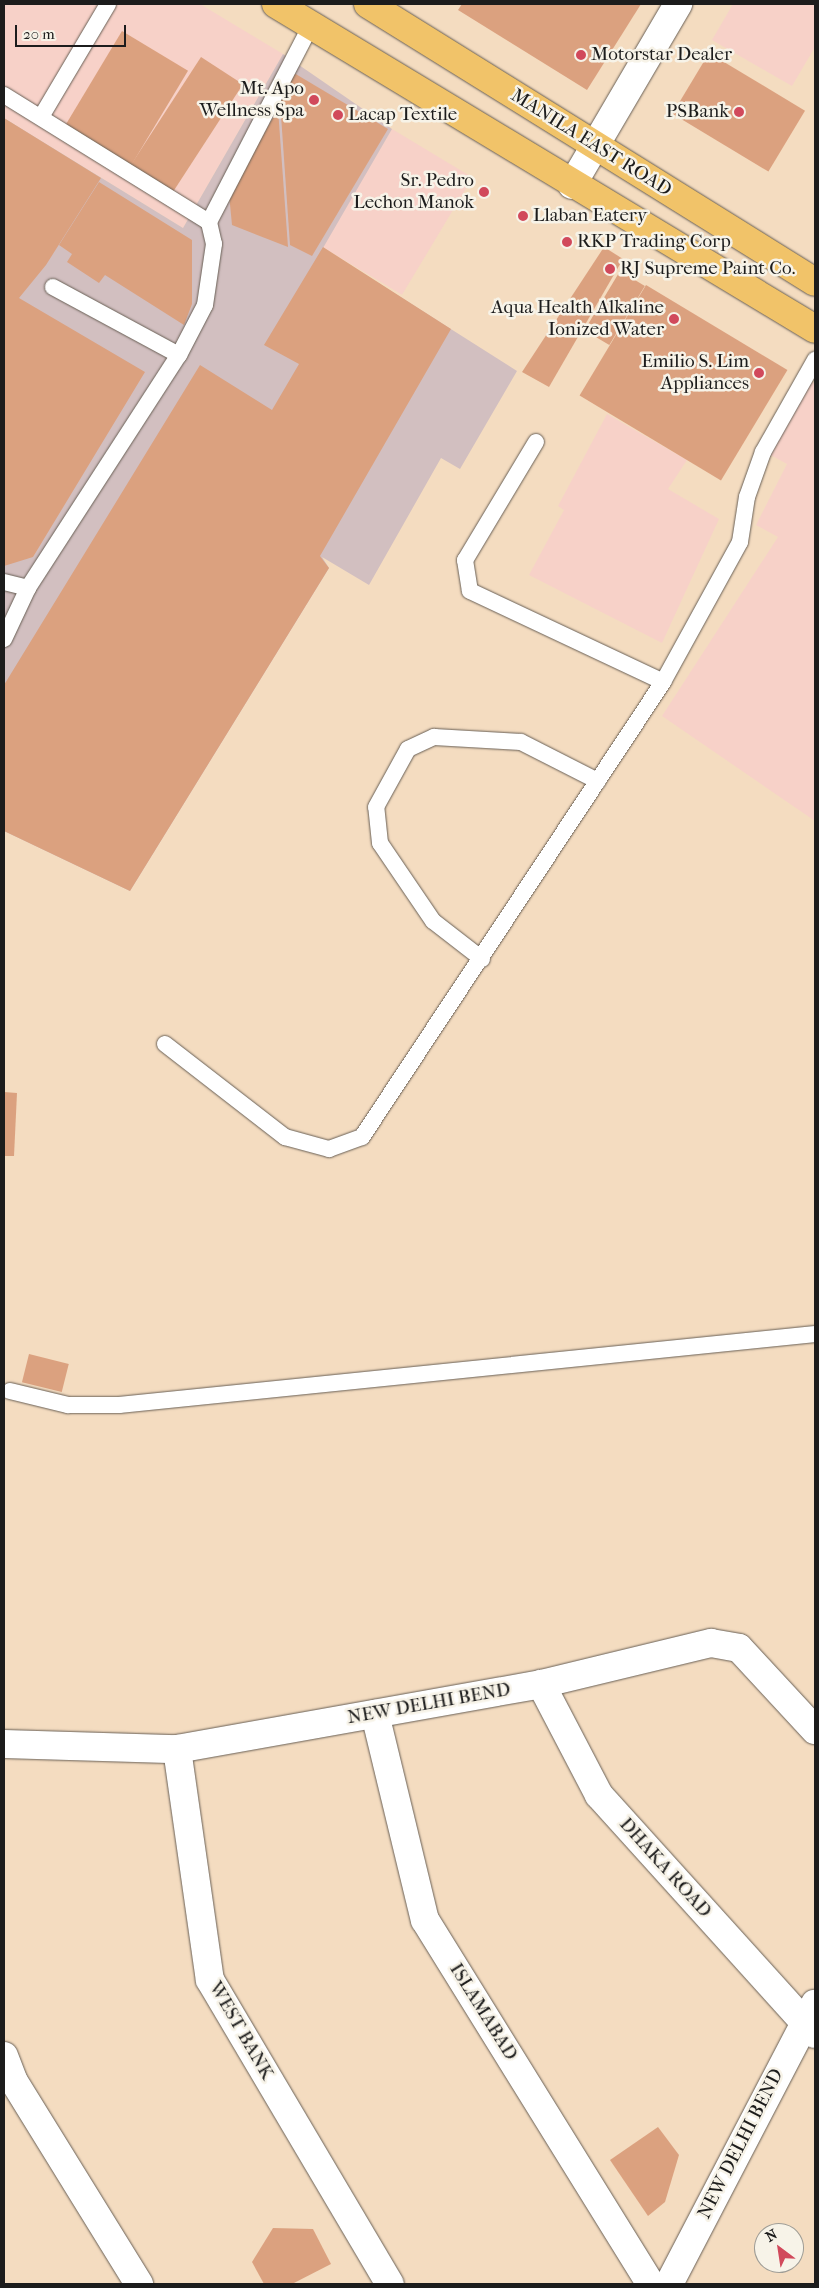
<!DOCTYPE html>
<style>
body{margin:0}
#map{position:relative;width:819px;height:2288px;overflow:hidden;background:#f4dcc0;font-family:"IM FELL French Canon",serif}
div>[style]{position:absolute}
.built>*{inset:0;background:#f7d1c8;transform-origin:0 0}
.industrial>*{inset:0;background:#d2bfc0}
.building>*{inset:0;background:#dba17f;transform-origin:0 0}
.roads{filter:drop-shadow(0 0 1px #685f55) drop-shadow(0 0 1px #685f55)}
.service>*{height:16px;margin:-8px;padding:0 8px;transform-origin:8px;border-radius:8px;background:#fff}
.minor>*{height:28px;margin:-14px;padding:0 14px;transform-origin:14px;border-radius:14px;background:#fff}
.tertiary>*{height:28px;margin:-14px;padding:0 14px;transform-origin:14px;border-radius:14px;background:#fff}
.primary>*{height:28px;margin:-14px;padding:0 14px;transform-origin:14px;border-radius:14px;background:#f1c369}
.dots>*{width:14px;height:14px;translate:-50% -50%;box-sizing:border-box;border:2px solid #f7f3e8;border-radius:50%}
span{translate:-50% -50%;white-space:nowrap;text-align:center;line-height:1.15;-webkit-text-stroke:5px #f7f3e8;paint-order:stroke}
.poi-label{font-size:19px;color:#1c1c1c}
.left{translate:0 -50%;text-align:left}
.right{translate:-100% -50%;text-align:right}
.street-label{font-size:19px;color:#1c1c1c}
.frame{position:absolute;inset:0;border:5px solid #1c1c1c;pointer-events:none}
.north{position:absolute;left:754px;top:2223px;width:50px;height:50px;box-sizing:border-box;background:#f7f3e8;border:1px solid #9f9d96;border-radius:50%;rotate:329deg;font-size:14px;font-weight:700;line-height:20px;text-align:center;color:#1c1c1c}
.north::after{content:'';display:block;margin:auto;width:18px;height:22px;background:#d1495b;clip-path:polygon(50% 0,100% 100%,50% 72%,0 100%)}
.scale{position:absolute;left:15px;top:25px;width:111px;height:22px;box-sizing:border-box;border:2px solid #1c1c1c;border-top:0;padding-left:6px;font-size:15px;line-height:18px;white-space:nowrap;color:#1c1c1c;-webkit-text-stroke:4px #f7f3e8;paint-order:stroke}
</style>
<div id="map">
<div class="built">
<i style="clip-path:polygon(4px 4px,200px 4px,283px 54px,183px 228px,4px 118px)"></i>
<i style="clip-path:polygon(733px 4px,815px 4px,815px 47px,792px 86px,712px 40px)"></i>
<i style="left:392px;top:129px;width:94px;height:137px;rotate:31deg"></i>
<i style="clip-path:polygon(801px 375px,815px 384px,815px 821px,662px 716px,778px 537px,756px 525px,787px 464px,758px 448px)"></i>
<i style="clip-path:polygon(607px 414px,687px 460px,668px 489px,719px 519px,662px 643px,529px 575px,564px 510px,558px 506px)"></i>
</div>
<div class="industrial">
<i style="clip-path:polygon(283px 54px,392px 129px,323px 248px,517px 371px,460px 469px,441px 458px,369px 585px,322px 557px,329px 568px,130px 891px,4px 831px,4px 118px,183px 228px)"></i>
</div>
<div class="building">
<i style="clip-path:polygon(462px 4px,641px 4px,587px 90px,458px 10px)"></i>
<i style="left:122px;top:31px;width:77px;height:112px;rotate:31deg"></i>
<i style="left:709px;top:53px;width:112px;height:71px;rotate:31deg"></i>
<i style="left:201px;top:57px;width:50px;height:130px;rotate:33deg"></i>
<i style="clip-path:polygon(294px 73px,388px 129px,312px 256px,290px 245px,280px 101px)"></i>
<i style="clip-path:polygon(278px 109px,288px 247px,232px 225px,229px 194px)"></i>
<i style="clip-path:polygon(4px 118px,101px 178px,46px 265px,19px 298px,145px 372px,33px 557px,4px 566px)"></i>
<i style="clip-path:polygon(99px 182px,192px 240px,192px 304px,184px 325px,105px 275px,99px 283px,67px 262px,72px 254px,59px 245px)"></i>
<i style="clip-path:polygon(323px 247px,451px 329px,320px 556px,329px 568px,130px 891px,4px 831px,4px 685px,200px 365px,272px 410px,299px 364px,264px 345px)"></i>
<i style="clip-path:polygon(604px 247px,623px 259px,549px 387px,522px 372px)"></i>
<i style="left:620px;top:271px;width:29px;height:69px;rotate:31deg"></i>
<i style="left:646px;top:285px;width:165px;height:129px;rotate:31deg"></i>
<i style="clip-path:polygon(4px 1092px,17px 1093px,14px 1156px,4px 1156px)"></i>
<i style="left:29px;top:1354px;width:41px;height:29px;rotate:14deg"></i>
<i style="clip-path:polygon(658px 2127px,679px 2155px,665px 2202px,648px 2216px,610px 2160px)"></i>
<i style="clip-path:polygon(273px 2228px,313px 2229px,331px 2264px,292px 2284px,264px 2284px,252px 2262px)"></i>
</div>
<div class="roads">
<div class="service">
<i style="left:4px;top:95px;width:241px;rotate:31.8deg"></i>
<i style="left:41px;top:117px;width:131px;rotate:-59.3deg"></i>
<i style="left:53px;top:287px;width:143px;rotate:28.4deg"></i>
<i style="left:536px;top:442px;width:138px;rotate:121deg"></i>
<i style="left:465px;top:560px;width:31px;rotate:81deg"></i>
<i style="left:470px;top:591px;width:213px;rotate:25.2deg"></i>
<i style="left:4px;top:582px;width:25px;rotate:14deg"></i>
<i style="left:4px;top:639px;width:56px;rotate:-64.8deg"></i>
<i style="left:28px;top:588px;width:278px;rotate:-57.1deg"></i>
<i style="left:179px;top:355px;width:56px;rotate:-62.5deg"></i>
<i style="left:205px;top:305px;width:62px;rotate:-81.6deg"></i>
<i style="left:214px;top:244px;width:23px;rotate:-103deg"></i>
<i style="left:209px;top:222px;width:222px;rotate:-62.6deg"></i>
<i style="left:482px;top:959px;width:62px;rotate:-142.2deg"></i>
<i style="left:433px;top:921px;width:94px;rotate:-124.2deg"></i>
<i style="left:380px;top:843px;width:36px;rotate:-96deg"></i>
<i style="left:376px;top:807px;width:66px;rotate:-61.1deg"></i>
<i style="left:408px;top:749px;width:29px;rotate:-25deg"></i>
<i style="left:434px;top:737px;width:87px;rotate:3.3deg"></i>
<i style="left:521px;top:742px;width:86px;rotate:26.9deg"></i>
<i style="left:165px;top:1044px;width:152px;rotate:37.8deg"></i>
<i style="left:285px;top:1137px;width:46px;rotate:15.3deg"></i>
<i style="left:329px;top:1149px;width:35px;rotate:-20deg"></i>
<i style="left:362px;top:1137px;width:546px;rotate:-56.51deg"></i>
<i style="left:663px;top:682px;width:160px;rotate:-61.2deg"></i>
<i style="left:740px;top:542px;width:46px;rotate:-81.2deg"></i>
<i style="left:747px;top:497px;width:48px;rotate:-70.4deg"></i>
<i style="left:763px;top:452px;width:106px;rotate:-60.5deg"></i>
<i style="left:10px;top:1391px;width:60px;rotate:13.6deg"></i>
<i style="left:68px;top:1405px;width:51px"></i>
<i style="left:119px;top:1405px;width:700px;rotate:-5.82deg"></i>
</div>
<div class="minor">
<i style="left:541px;top:1684px;width:125px;rotate:62.4deg"></i>
<i style="left:599px;top:1795px;width:322px;rotate:47.9deg"></i>
<i style="left:375px;top:1714px;width:212px;rotate:76.4deg"></i>
<i style="left:425px;top:1920px;width:428px;rotate:58.2deg"></i>
<i style="left:4px;top:1744px;width:173px;rotate:1.7deg"></i>
<i style="left:177px;top:1749px;width:370px;rotate:-10.1deg"></i>
<i style="left:541px;top:1684px;width:175px;rotate:-13.6deg"></i>
<i style="left:711px;top:1643px;width:28px;rotate:10deg"></i>
<i style="left:739px;top:1648px;width:112px;rotate:47.2deg"></i>
<i style="left:177px;top:1749px;width:233px;rotate:81.9deg"></i>
<i style="left:210px;top:1980px;width:353px;rotate:59.4deg"></i>
<i style="left:4px;top:2056px;width:26px;rotate:69deg"></i>
<i style="left:13px;top:2080px;width:240px;rotate:58.3deg"></i>
<i style="left:669px;top:2284px;width:316px;rotate:-62.5deg"></i>
</div>
<div class="tertiary">
<i style="left:572px;top:185px;width:210px;rotate:-59.6deg"></i>
</div>
<div class="primary">
<i style="left:276px;top:4px;width:629px;rotate:31.09deg"></i>
<i style="left:368px;top:4px;width:526px;rotate:31.88deg"></i>
</div>
</div>
<div class="dots">
<i style="left:581px;top:55px;background:#d1495b"></i>
<i style="left:314px;top:100px;background:#d1495b"></i>
<i style="left:739px;top:112px;background:#d1495b"></i>
<i style="left:338px;top:115px;background:#d1495b"></i>
<i style="left:484px;top:192px;background:#d1495b"></i>
<i style="left:523px;top:216px;background:#d1495b"></i>
<i style="left:567px;top:242px;background:#d1495b"></i>
<i style="left:610px;top:269px;background:#d1495b"></i>
<i style="left:674px;top:319px;background:#d1495b"></i>
<i style="left:759px;top:373px;background:#d1495b"></i>
</div>
<div class="poi-label">
<span class="left" style="left:591px;top:55px">Motorstar Dealer</span>
<span class="right" style="left:304px;top:100px">Mt. Apo<br>Wellness Spa</span>
<span class="right" style="left:729px;top:112px">PSBank</span>
<span class="left" style="left:348px;top:115px">Lacap Textile</span>
<span class="right" style="left:474px;top:192px">Sr. Pedro<br>Lechon Manok</span>
<span class="left" style="left:533px;top:216px">Llaban Eatery</span>
<span class="left" style="left:577px;top:242px">RKP Trading Corp</span>
<span class="left" style="left:620px;top:269px">RJ Supreme Paint Co.</span>
<span class="right" style="left:664px;top:319px">Aqua Health Alkaline<br>Ionized Water</span>
<span class="right" style="left:749px;top:373px">Emilio S. Lim<br>Appliances</span>
</div>
<div class="street-label">
<span style="left:591px;top:143px;rotate:32deg">MANILA EAST ROAD</span>
<span style="left:429px;top:1704px;rotate:-10deg">NEW DELHI BEND</span>
<span style="left:665px;top:1868px;rotate:48deg">DHAKA ROAD</span>
<span style="left:483px;top:2012px;rotate:58deg">ISLAMABAD</span>
<span style="left:241px;top:2031px;rotate:60deg">WEST BANK</span>
<span style="left:741px;top:2144px;rotate:-63deg">NEW DELHI BEND</span>
</div>
<div class="frame"></div>
<div class="north">N</div>
<div class="scale">20 m</div>
</div>
